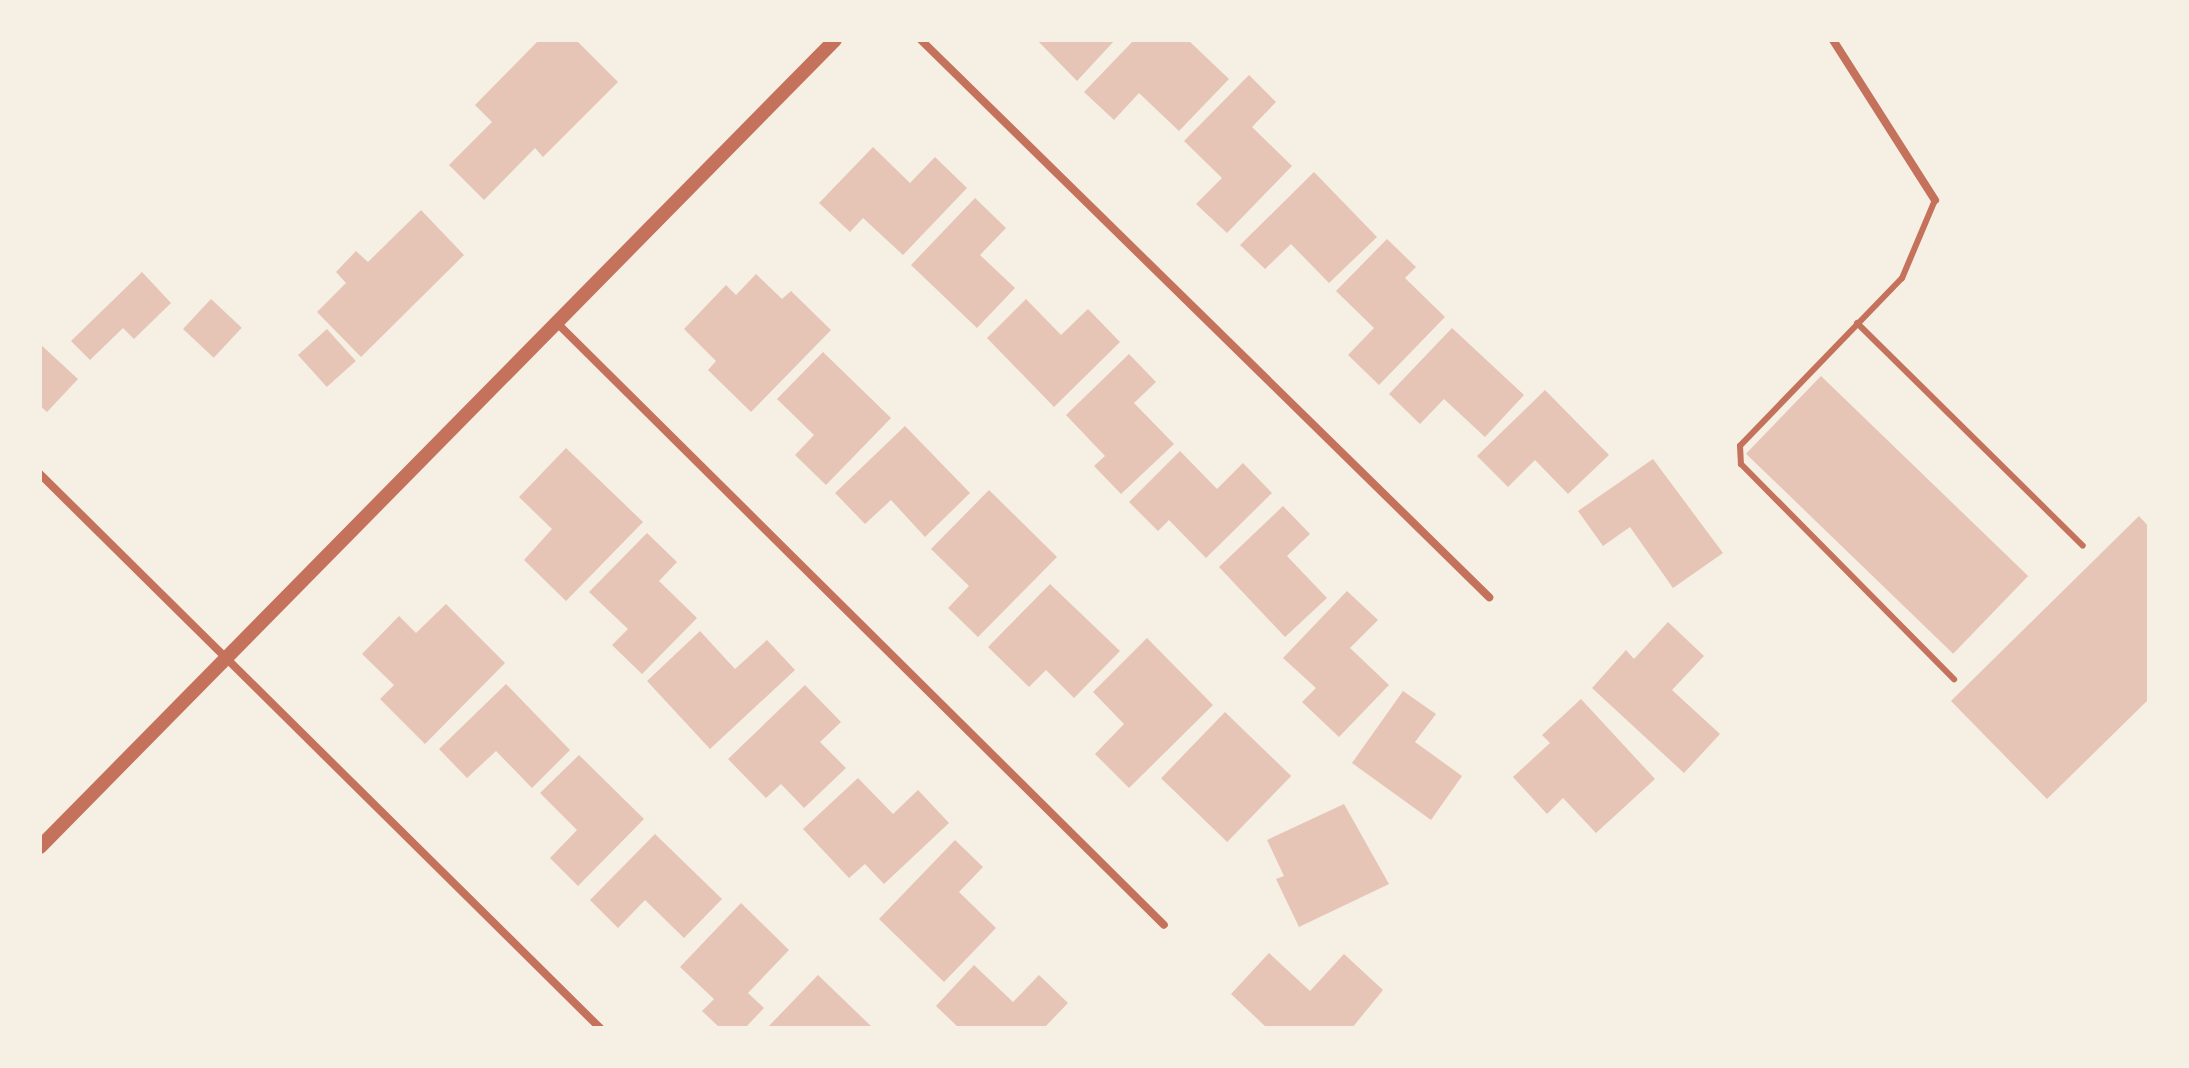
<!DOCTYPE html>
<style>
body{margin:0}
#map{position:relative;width:2189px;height:1068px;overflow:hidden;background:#f6efe4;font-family:"Varela Round",sans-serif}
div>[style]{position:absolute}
.building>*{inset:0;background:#e6c5b7;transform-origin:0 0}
.service>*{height:6px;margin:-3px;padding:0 3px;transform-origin:3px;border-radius:3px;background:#c5725c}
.minor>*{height:8px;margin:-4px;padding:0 4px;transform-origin:4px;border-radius:4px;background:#c5725c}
.tertiary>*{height:14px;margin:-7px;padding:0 7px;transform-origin:7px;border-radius:7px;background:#c5725c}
span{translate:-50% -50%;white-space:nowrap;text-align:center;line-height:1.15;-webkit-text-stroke:6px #f6efe4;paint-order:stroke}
.frame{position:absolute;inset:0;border:42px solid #f6efe4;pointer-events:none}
</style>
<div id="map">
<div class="building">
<i style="clip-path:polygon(539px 40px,576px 40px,618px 82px,543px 157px,535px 148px,484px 200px,449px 165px,492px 122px,475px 105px)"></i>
<i style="clip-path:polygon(1037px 40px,1115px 40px,1077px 81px)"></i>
<i style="clip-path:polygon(1134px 40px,1188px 40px,1229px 79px,1179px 131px,1139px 93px,1114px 120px,1084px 92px)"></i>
<i style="clip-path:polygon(1249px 75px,1276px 102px,1252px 127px,1292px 166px,1227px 233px,1196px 204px,1222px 178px,1184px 141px)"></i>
<i style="clip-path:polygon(873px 147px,910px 183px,935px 157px,967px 188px,903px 255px,863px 218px,850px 232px,819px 203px)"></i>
<i style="clip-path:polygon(1314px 172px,1377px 237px,1329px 283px,1291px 244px,1265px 269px,1240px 245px)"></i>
<i style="clip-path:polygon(975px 198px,1006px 228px,980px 255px,1015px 288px,977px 328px,911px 265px)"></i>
<i style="clip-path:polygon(421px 210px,464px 255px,361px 357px,317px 312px,346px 283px,336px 272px,356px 251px,368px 262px)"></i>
<i style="clip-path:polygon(1387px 239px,1416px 267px,1405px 278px,1445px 317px,1379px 385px,1348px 355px,1374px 328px,1336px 291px)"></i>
<i style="clip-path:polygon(142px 272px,171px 303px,134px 339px,123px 328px,90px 360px,71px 341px)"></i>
<i style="clip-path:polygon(756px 274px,782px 299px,791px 291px,831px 330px,751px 412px,708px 370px,716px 361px,684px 329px,726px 285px,736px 295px)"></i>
<i style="left:211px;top:299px;width:42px;height:41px;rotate:43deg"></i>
<i style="clip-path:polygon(1026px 299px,1061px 335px,1088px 309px,1120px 342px,1054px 407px,987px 338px)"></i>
<i style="clip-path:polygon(1452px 328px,1524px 395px,1485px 437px,1444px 399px,1420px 424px,1389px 394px)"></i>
<i style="left:327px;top:329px;width:43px;height:39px;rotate:48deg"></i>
<i style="clip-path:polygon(40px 344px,78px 379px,47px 412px,40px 406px)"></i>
<i style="clip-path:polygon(823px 352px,891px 418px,826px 485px,795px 455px,814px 435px,777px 399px)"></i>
<i style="clip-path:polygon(1129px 354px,1156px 382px,1134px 403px,1174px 444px,1121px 494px,1094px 466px,1105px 456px,1066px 415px)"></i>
<i style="left:1821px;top:376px;width:288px;height:108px;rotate:44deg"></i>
<i style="clip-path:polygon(1545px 390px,1609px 455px,1568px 494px,1535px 460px,1508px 487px,1477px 456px)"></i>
<i style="clip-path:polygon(905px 426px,970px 493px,925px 537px,891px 500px,865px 524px,835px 493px)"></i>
<i style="clip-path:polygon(566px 448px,643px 522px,566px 601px,524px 560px,552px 529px,519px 497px)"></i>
<i style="clip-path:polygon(1180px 451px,1217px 489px,1243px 463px,1272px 493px,1206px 558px,1169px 520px,1158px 531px,1129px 502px)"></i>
<i style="clip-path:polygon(1653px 459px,1723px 553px,1673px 588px,1630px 527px,1603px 546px,1578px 511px)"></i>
<i style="clip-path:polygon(989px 490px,1057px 557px,978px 637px,948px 608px,969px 586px,931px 549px)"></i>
<i style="clip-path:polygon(1283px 506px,1310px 534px,1287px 556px,1327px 598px,1285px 637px,1219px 567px)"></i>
<i style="clip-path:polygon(2139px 516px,2149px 527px,2149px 699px,2047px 799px,1951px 701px)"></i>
<i style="clip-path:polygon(647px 533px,677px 562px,659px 581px,697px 618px,642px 674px,612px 645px,628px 629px,589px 592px)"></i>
<i style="clip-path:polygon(1050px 584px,1120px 651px,1074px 698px,1046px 670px,1029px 687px,988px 647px)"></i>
<i style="clip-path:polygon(1347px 591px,1378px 620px,1350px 648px,1389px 685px,1339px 737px,1302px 702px,1316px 688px,1283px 658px)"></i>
<i style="clip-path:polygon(446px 604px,505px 663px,425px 744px,380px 699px,394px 685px,362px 654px,399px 616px,416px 633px)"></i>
<i style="clip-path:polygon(1668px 622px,1704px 656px,1672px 690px,1720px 734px,1684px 773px,1592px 688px,1626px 650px,1634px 659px)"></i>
<i style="clip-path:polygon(700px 631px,735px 669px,767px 640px,795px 670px,710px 749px,647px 681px)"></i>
<i style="clip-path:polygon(1147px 638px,1213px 705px,1129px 788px,1095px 754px,1124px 724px,1093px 692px)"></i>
<i style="clip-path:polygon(506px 684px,570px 750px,532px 788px,496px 751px,467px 778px,439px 749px)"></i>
<i style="clip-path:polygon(805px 685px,841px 722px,820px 742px,846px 768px,804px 808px,781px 784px,766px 798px,728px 759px)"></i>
<i style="clip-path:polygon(1403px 691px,1436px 714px,1415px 742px,1462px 776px,1431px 820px,1352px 763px)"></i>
<i style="clip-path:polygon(1581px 699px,1655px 779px,1596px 833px,1563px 798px,1547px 814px,1513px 777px,1550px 743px,1542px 735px)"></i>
<i style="left:1225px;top:712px;width:92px;height:92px;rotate:44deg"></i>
<i style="clip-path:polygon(579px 755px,644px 819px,578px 886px,550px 858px,577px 830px,540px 793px)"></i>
<i style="clip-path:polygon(858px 778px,893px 814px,918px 790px,949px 823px,884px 884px,865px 864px,849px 878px,803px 829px)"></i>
<i style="clip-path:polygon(1344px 804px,1389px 884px,1299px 927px,1276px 879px,1284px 876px,1267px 840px)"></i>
<i style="clip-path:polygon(655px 834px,722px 899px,684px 938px,645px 900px,618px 928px,590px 900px)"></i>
<i style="clip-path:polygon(955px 840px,983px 867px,959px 892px,996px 928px,944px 982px,879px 919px)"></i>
<i style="clip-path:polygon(741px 903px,789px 950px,748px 993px,764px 1008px,745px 1028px,720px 1028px,702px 1011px,714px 999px,680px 967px)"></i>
<i style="clip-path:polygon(1269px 953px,1310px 991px,1344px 954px,1383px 990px,1352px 1028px,1267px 1028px,1231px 994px)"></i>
<i style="clip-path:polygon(974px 965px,1013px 1002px,1039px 975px,1068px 1003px,1044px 1028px,959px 1028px,936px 1006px)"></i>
<i style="clip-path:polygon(818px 975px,873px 1028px,767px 1028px)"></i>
</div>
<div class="service">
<i style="left:1935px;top:200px;width:85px;rotate:112.9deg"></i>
<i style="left:1902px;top:278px;width:233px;rotate:134deg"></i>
<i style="left:1740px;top:446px;width:18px;rotate:87deg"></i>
<i style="left:1741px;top:464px;width:303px;rotate:45.3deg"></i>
<i style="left:1857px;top:323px;width:317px;rotate:44.6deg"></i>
</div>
<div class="minor">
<i style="left:921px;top:40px;width:796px;rotate:44.44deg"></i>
<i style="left:1833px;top:40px;width:190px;rotate:57.5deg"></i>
<i style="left:556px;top:322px;width:856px;rotate:44.76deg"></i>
<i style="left:40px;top:474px;width:788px;rotate:44.69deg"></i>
</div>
<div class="tertiary">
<i style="left:40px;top:847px;width:1133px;rotate:-45.43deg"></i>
</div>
<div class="frame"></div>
</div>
